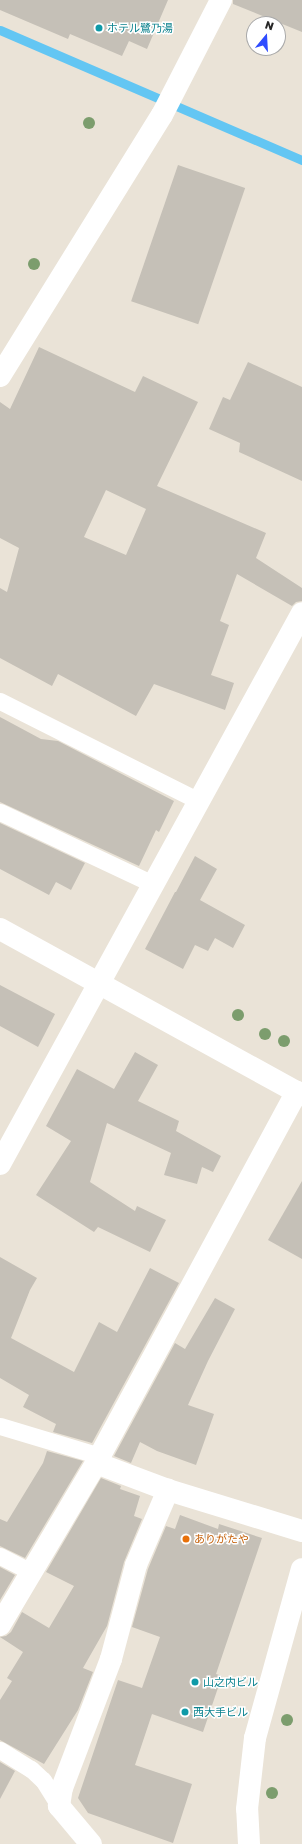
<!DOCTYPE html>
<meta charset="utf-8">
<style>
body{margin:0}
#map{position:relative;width:302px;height:1844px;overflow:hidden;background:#eae3d7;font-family:"Golos Text","Noto Sans JP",sans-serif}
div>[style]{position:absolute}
.stream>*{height:9px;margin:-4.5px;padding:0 4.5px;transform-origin:4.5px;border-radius:4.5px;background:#63c6f3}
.building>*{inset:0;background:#c5c0b7;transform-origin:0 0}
.service>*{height:17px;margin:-8.5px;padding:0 8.5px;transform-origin:8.5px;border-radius:8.5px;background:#fff}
.minor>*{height:22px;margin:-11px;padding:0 11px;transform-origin:11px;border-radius:11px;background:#fff}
.tertiary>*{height:22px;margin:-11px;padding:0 11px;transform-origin:11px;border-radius:11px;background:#fff}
.trees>*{width:12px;height:12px;margin:-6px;border-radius:50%;background:#7c9d6d}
.dots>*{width:11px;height:11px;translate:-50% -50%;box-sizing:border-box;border:2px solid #fff;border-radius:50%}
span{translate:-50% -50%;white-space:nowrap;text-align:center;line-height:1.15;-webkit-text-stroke:3px #fff;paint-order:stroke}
.culture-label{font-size:11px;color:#0d838f}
.left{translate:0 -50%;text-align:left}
.food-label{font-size:11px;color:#c56008}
.north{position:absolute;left:246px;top:16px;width:40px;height:40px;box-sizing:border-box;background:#fff;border:1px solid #a9a9a9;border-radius:50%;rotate:18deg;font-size:11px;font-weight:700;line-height:16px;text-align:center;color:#272727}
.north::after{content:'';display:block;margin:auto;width:14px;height:18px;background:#2f4cff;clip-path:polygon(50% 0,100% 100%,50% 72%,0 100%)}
</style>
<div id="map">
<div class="stream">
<i style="left:0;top:30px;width:329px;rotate:23.3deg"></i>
</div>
<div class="building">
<i style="clip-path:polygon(0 0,168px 0,147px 49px,129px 41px,122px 56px,70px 34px,68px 39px,0 10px)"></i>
<i style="clip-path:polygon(233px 0,302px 0,302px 32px,233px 4px)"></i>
<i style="left:178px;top:165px;width:71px;height:144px;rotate:19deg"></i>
<i style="clip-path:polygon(evenodd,39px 347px,135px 392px,143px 376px,198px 402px,157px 486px,266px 533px,256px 558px,302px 588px,302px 601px,296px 602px,292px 606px,237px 574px,220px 621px,229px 625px,211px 675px,234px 683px,225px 710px,154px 684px,136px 716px,58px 674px,52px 686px,0 658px,0 588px,7px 592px,19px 548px,0 538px,0 402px,10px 409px,39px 347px,106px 490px,146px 509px,126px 555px,84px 537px,106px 490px)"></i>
<i style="clip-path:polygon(248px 362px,302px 387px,302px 481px,239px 452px,240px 443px,209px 429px,223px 397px,230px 400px)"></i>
<i style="clip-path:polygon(0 717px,41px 739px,58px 741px,174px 801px,159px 832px,156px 830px,139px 866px,0 802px)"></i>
<i style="clip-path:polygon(0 823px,85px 863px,71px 890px,56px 882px,49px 895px,0 869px)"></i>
<i style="clip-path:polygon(195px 856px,217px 869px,200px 900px,245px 925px,233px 948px,215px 938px,208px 951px,195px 945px,183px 969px,145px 949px,175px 892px,176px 892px)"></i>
<i style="clip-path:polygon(0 985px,55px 1014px,38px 1047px,0 1026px)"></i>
<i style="clip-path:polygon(135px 1052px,158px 1065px,138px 1101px,179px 1121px,176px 1131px,221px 1156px,213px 1172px,202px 1167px,197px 1184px,164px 1175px,171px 1153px,107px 1123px,90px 1182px,135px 1211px,137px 1206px,166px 1220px,150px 1252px,98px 1227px,94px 1232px,36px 1195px,71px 1141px,46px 1126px,77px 1069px,114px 1089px)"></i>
<i style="clip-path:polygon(302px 1181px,302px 1259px,268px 1240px)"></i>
<i style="clip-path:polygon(0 1257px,37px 1278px,30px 1290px,11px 1338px,74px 1372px,99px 1322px,117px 1332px,150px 1268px,179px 1283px,92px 1443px,53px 1432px,56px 1424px,23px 1407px,29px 1395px,0 1378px)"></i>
<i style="clip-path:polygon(215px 1298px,235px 1309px,208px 1361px,188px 1405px,214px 1414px,196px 1465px,157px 1451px,140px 1442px,131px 1463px,114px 1456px,175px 1343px,185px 1349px)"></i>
<i style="clip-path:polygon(47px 1451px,83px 1461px,25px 1558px,0 1546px,0 1519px,7px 1522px,43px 1463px)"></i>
<i style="clip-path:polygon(101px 1478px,121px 1486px,120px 1489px,140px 1496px,134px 1516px,142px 1519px,124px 1562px,107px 1626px,83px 1668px,93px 1672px,78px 1710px,44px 1764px,0 1740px,0 1700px,12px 1681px,7px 1678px,23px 1652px,0 1637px,6px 1636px,11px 1632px,22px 1612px,49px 1628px,74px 1586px,46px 1572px)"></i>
<i style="clip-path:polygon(180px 1515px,218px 1529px,219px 1524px,262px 1538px,216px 1674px,222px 1676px,203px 1732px,152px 1714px,135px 1765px,192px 1784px,173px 1843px,88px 1813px,78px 1798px,118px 1680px,142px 1688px,160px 1637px,132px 1627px,148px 1569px,166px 1526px,175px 1529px)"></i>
<i style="clip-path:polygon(0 1567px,15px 1575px,0 1600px)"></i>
<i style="clip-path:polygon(0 1762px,15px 1771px,0 1799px)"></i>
</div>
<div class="service">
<i style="left:0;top:701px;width:223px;rotate:26.7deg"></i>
<i style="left:0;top:812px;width:169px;rotate:25.2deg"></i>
<i style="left:0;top:1426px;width:104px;rotate:16.7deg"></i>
<i style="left:0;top:1556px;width:36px;rotate:27deg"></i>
<i style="left:0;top:1750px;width:36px;rotate:32deg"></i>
<i style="left:31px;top:1769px;width:16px;rotate:43deg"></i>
<i style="left:43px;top:1780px;width:31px;rotate:58deg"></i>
</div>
<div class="minor">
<i style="left:0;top:376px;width:307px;rotate:-58.2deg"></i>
<i style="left:162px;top:115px;width:129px;rotate:-62.8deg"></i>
<i style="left:96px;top:1463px;width:77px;rotate:20.6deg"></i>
<i style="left:168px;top:1490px;width:140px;rotate:17deg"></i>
<i style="left:0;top:1625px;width:188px;rotate:-59.3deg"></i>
<i style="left:96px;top:1463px;width:422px;rotate:-61.6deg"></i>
<i style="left:91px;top:1844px;width:50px;rotate:-130.1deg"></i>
<i style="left:59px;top:1806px;width:18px;rotate:-81deg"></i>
<i style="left:62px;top:1788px;width:138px;rotate:-69.2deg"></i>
<i style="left:111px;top:1659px;width:97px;rotate:-75.1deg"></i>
<i style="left:136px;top:1565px;width:82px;rotate:-66.9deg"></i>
</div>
<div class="tertiary">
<i style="left:0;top:929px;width:345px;rotate:28.8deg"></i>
<i style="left:0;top:1164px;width:628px;rotate:-61.27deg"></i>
<i style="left:249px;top:1844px;width:35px;rotate:-93deg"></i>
<i style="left:247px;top:1809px;width:71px;rotate:-83.6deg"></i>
<i style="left:255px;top:1738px;width:175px;rotate:-74.5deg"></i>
</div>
<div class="trees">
<i style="left:89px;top:123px"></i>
<i style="left:34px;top:264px"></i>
<i style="left:238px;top:1015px"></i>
<i style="left:265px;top:1034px"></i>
<i style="left:284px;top:1041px"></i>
<i style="left:287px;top:1720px"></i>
<i style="left:272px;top:1793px"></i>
</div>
<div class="dots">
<i style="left:99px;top:28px;background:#0f9aa8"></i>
<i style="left:186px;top:1539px;background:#e8710a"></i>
<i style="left:195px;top:1682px;background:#0f9aa8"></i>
<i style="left:185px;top:1712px;background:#0f9aa8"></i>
</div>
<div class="culture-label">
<span class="left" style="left:107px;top:28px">ホテル鷺乃湯</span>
<span class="left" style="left:203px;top:1682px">山之内ビル</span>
<span class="left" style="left:193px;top:1712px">西大手ビル</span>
</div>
<div class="food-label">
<span class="left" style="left:194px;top:1539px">ありがたや</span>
</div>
<div class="north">N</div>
</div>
